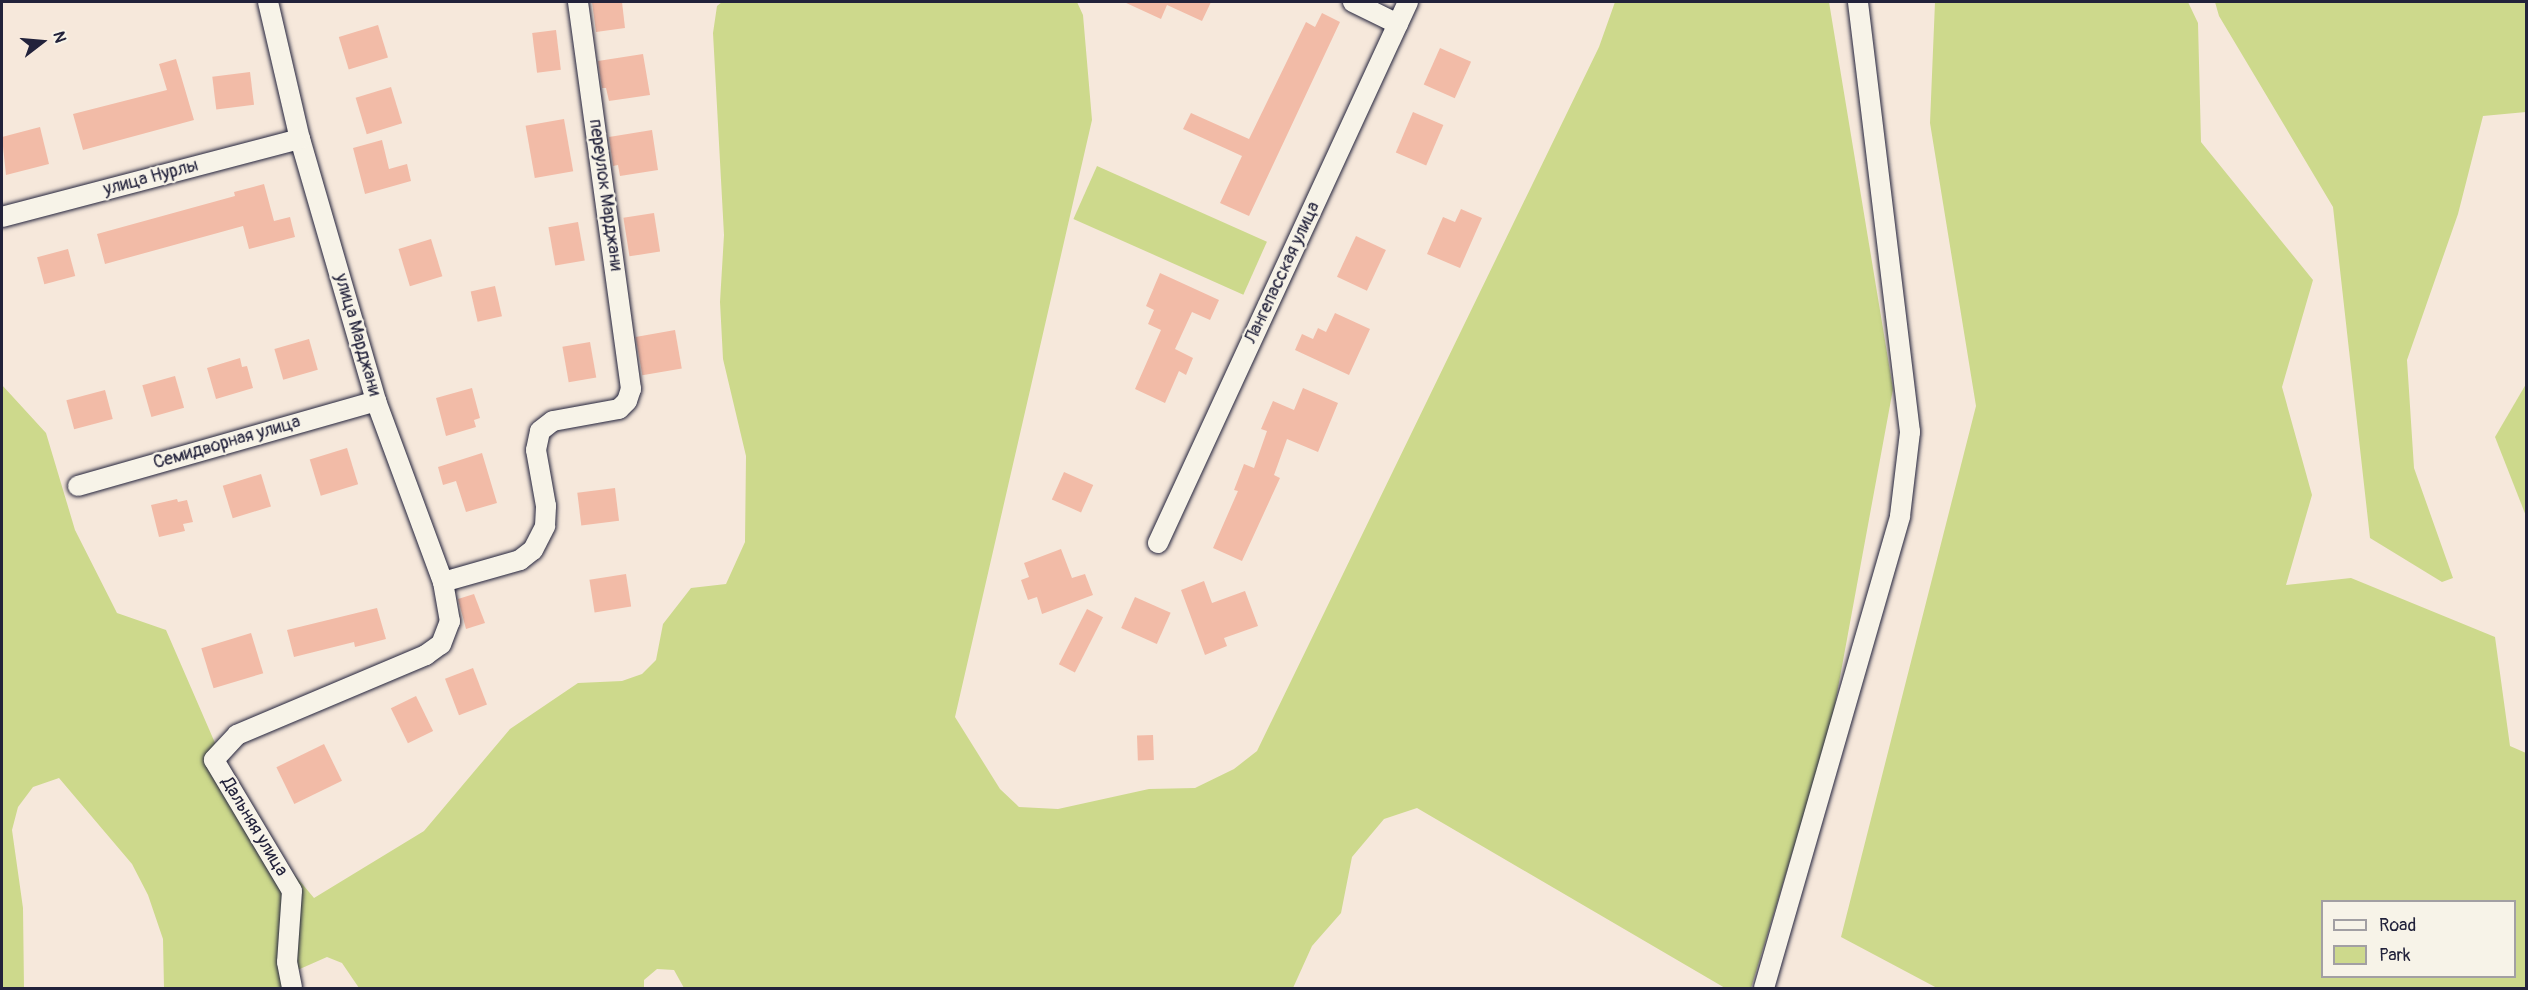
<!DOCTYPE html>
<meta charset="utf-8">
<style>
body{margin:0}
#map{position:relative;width:2528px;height:990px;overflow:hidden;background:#f6e8db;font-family:Pangolin,sans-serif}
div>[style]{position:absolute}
.green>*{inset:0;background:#cdd98c;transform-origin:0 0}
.building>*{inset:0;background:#f2bba7;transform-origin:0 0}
.roads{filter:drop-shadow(0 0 2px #22223b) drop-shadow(0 0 2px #22223b)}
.minor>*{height:20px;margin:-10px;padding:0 10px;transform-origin:10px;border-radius:10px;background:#f7f3e8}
span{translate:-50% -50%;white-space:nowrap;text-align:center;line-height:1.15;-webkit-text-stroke:4.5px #f7f3e8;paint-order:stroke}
.street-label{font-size:18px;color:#22223b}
.frame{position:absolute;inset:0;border:3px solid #22223b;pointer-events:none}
.legend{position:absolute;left:2321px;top:900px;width:195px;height:78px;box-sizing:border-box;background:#f7f3e8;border:2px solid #a29fa3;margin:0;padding:8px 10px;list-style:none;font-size:18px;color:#22223b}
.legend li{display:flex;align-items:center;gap:12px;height:30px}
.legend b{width:30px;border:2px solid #a29fa3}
.north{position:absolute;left:12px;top:12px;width:60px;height:60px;-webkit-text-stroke:4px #f7f3e8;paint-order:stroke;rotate:74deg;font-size:16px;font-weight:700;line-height:24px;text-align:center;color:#22223b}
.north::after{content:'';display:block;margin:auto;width:21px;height:27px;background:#22223b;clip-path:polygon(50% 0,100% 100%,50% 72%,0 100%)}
</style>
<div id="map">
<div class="green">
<i style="clip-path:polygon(722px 2px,1077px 2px,1083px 15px,1092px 120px,955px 717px,1000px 789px,1019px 807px,1058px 809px,1149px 789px,1195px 788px,1234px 769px,1257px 751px,1599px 47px,1615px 2px,1829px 2px,1893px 389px,1831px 726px,1751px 988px,1725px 988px,1417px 808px,1384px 819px,1352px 857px,1341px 913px,1312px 946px,1293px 988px,684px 988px,674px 970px,657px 969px,644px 980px,644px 988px,359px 988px,342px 963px,327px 957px,293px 972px,284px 988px,164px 988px,163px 939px,148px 895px,132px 864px,59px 778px,33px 787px,18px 807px,12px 830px,23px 908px,24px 988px,2px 988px,2px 385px,46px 433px,75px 530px,117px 613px,166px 630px,248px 819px,314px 898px,424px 831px,510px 729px,578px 683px,622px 681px,642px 674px,656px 660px,663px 624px,691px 588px,726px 584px,745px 542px,746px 456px,723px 359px,720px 302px,724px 235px,713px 33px,717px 6px)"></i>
<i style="clip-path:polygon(evenodd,1935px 2px,2188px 2px,2198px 23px,2201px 142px,2313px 280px,2282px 387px,2312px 495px,2286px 585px,2351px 578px,2495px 637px,2510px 746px,2526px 753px,2526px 988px,1937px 988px,1841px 937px,1976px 406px,1930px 123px,1935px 2px,2322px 902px,2514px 902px,2514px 976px,2322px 976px,2322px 902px)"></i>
<i style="clip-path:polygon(2215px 2px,2526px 2px,2526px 112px,2483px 116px,2458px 214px,2407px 360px,2414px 468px,2453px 578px,2442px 582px,2370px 538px,2333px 207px,2219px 16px)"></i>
<i style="left:1097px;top:166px;width:186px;height:58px;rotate:24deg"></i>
<i style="clip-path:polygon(2526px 384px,2526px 516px,2495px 437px)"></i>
</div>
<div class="building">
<i style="clip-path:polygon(592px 2px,622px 2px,625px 28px,596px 32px)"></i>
<i style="clip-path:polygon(1124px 2px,1211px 2px,1202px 21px,1167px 5px,1161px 19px)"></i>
<i style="clip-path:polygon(1322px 13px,1340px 22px,1249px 216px,1220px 203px,1242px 156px,1183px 129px,1191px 113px,1249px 139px,1306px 22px,1315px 27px)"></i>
<i style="left:378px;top:25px;width:34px;height:41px;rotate:73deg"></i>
<i style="left:556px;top:30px;width:40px;height:24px;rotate:83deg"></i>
<i style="left:1440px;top:48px;width:34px;height:40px;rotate:24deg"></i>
<i style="clip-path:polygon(643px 54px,650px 95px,609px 101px,606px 88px,602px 88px,598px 61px)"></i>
<i style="clip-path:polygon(176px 59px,194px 120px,83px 150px,73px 114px,167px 90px,159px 64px)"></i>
<i style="left:250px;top:72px;width:33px;height:38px;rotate:83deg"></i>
<i style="left:391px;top:87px;width:38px;height:37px;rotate:73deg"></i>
<i style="left:1413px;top:112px;width:33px;height:44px;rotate:23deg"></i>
<i style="left:564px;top:119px;width:53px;height:39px;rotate:80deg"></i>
<i style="clip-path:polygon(40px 127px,49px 164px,6px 175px,2px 137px)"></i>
<i style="clip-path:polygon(652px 130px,658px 170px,620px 176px,618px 165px,613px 166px,609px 137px)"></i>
<i style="clip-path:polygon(382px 140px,389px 169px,407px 164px,411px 181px,365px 194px,353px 148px)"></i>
<i style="clip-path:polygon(264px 184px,274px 221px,290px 217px,295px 237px,249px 249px,243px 226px,105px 264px,97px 234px,235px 196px,234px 192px)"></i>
<i style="clip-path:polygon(1461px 209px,1482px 218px,1460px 268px,1427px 254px,1443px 217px,1455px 222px)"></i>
<i style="left:654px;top:213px;width:39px;height:31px;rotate:81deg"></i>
<i style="left:578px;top:222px;width:39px;height:30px;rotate:80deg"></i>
<i style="left:1356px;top:236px;width:33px;height:45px;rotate:25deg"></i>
<i style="left:431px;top:239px;width:39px;height:34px;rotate:73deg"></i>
<i style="left:68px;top:249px;width:28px;height:32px;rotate:75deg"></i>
<i style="clip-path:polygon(1160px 273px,1219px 300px,1210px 320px,1192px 312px,1175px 349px,1193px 358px,1186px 375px,1179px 371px,1165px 403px,1135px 389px,1161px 330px,1148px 324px,1154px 310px,1146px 306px)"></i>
<i style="left:495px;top:286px;width:31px;height:25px;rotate:77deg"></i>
<i style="clip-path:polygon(1335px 313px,1370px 329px,1349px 375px,1295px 350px,1302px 334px,1313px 339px,1318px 328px,1326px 332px)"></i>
<i style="left:675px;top:330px;width:39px;height:40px;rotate:80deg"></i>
<i style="left:309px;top:339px;width:32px;height:36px;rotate:74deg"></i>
<i style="left:590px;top:342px;width:36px;height:28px;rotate:80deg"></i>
<i style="clip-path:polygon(240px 358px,242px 367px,247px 366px,253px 388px,216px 399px,207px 368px)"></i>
<i style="left:175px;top:376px;width:33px;height:34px;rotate:74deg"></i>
<i style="clip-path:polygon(472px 388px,480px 418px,474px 420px,476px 427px,446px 436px,436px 398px)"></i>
<i style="clip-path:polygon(1303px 388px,1338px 403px,1318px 452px,1287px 439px,1274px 475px,1280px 478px,1242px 561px,1213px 548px,1238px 491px,1234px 490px,1244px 464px,1254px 468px,1267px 431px,1261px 429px,1273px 401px,1294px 410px)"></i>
<i style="left:105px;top:390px;width:30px;height:40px;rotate:75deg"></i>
<i style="left:347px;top:448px;width:38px;height:39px;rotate:73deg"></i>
<i style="clip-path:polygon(482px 453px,497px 503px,466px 512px,456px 481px,443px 485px,438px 467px)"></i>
<i style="left:1064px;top:472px;width:32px;height:30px;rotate:24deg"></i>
<i style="left:261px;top:474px;width:34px;height:40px;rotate:73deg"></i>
<i style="left:615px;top:488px;width:33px;height:38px;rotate:83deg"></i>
<i style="clip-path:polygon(177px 499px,178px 502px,187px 500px,193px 522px,183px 524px,185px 531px,159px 537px,151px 505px)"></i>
<i style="clip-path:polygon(1061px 549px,1072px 578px,1085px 574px,1093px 595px,1042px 614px,1037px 597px,1028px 600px,1021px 580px,1029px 577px,1024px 563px)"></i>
<i style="left:626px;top:574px;width:33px;height:37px;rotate:81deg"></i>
<i style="clip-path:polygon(1204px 581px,1212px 603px,1245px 591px,1258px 626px,1224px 638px,1227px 646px,1205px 655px,1181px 590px)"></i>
<i style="clip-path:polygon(474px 594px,485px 623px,466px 629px,458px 599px)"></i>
<i style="left:1135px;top:597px;width:39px;height:34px;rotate:24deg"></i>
<i style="clip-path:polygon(377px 608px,386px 639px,355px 647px,354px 642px,294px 657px,287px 630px)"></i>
<i style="left:1087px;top:609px;width:18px;height:62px;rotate:27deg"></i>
<i style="left:251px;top:633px;width:42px;height:52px;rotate:73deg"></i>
<i style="left:473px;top:668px;width:39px;height:30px;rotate:69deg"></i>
<i style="left:416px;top:696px;width:39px;height:28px;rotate:64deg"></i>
<i style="left:1153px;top:735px;width:25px;height:16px;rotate:88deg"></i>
<i style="left:324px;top:744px;width:41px;height:53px;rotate:64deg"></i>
</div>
<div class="roads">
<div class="minor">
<i style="left:268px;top:2px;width:141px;rotate:76.9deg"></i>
<i style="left:300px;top:139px;width:273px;rotate:73.8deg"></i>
<i style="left:376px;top:401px;width:193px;rotate:69.7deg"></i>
<i style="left:443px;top:582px;width:40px;rotate:80deg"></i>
<i style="left:450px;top:621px;width:25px;rotate:111deg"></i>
<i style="left:441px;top:644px;width:19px;rotate:144deg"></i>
<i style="left:426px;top:655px;width:205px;rotate:157.1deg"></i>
<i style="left:237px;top:735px;width:34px;rotate:133deg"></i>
<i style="left:214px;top:760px;width:152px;rotate:59.2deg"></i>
<i style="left:292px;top:891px;width:71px;rotate:94deg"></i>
<i style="left:287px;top:962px;width:26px;rotate:79deg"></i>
<i style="left:1353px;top:2px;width:50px;rotate:26.1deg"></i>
<i style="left:2px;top:217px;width:308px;rotate:-14.7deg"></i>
<i style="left:78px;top:486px;width:310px;rotate:-15.9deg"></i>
<i style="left:1158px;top:543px;width:596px;rotate:-65.2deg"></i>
<i style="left:443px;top:582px;width:80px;rotate:-15.9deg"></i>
<i style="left:520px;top:560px;width:16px;rotate:-38deg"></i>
<i style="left:533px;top:550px;width:27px;rotate:-63deg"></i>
<i style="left:545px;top:526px;width:20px;rotate:-87deg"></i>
<i style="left:546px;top:506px;width:57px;rotate:-100.1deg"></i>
<i style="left:536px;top:450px;width:19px;rotate:-78deg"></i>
<i style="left:540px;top:431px;width:16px;rotate:-38deg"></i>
<i style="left:553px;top:421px;width:67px;rotate:-10.3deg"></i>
<i style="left:619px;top:409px;width:11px;rotate:-45deg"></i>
<i style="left:627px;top:401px;width:13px;rotate:-72deg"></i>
<i style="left:631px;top:389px;width:391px;rotate:-97.8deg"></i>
<i style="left:1764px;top:988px;width:491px;rotate:-73.9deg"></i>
<i style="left:1900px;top:516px;width:85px;rotate:-83.2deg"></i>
<i style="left:1910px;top:432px;width:433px;rotate:-96.9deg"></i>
</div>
</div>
<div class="street-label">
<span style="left:151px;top:178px;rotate:-15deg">улица Нурлы</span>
<span style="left:605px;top:195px;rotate:82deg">переулок Марджани</span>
<span style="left:1283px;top:273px;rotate:-65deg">Лангепасская улица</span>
<span style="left:357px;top:335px;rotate:74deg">улица Марджани</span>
<span style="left:227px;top:443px;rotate:-16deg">Семидворная улица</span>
<span style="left:254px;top:827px;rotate:59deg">Дальняя улица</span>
</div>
<div class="frame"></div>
<ul class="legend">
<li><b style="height:8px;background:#f7f3e8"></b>Road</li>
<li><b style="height:16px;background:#cdd98c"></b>Park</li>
</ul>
<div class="north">N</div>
</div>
